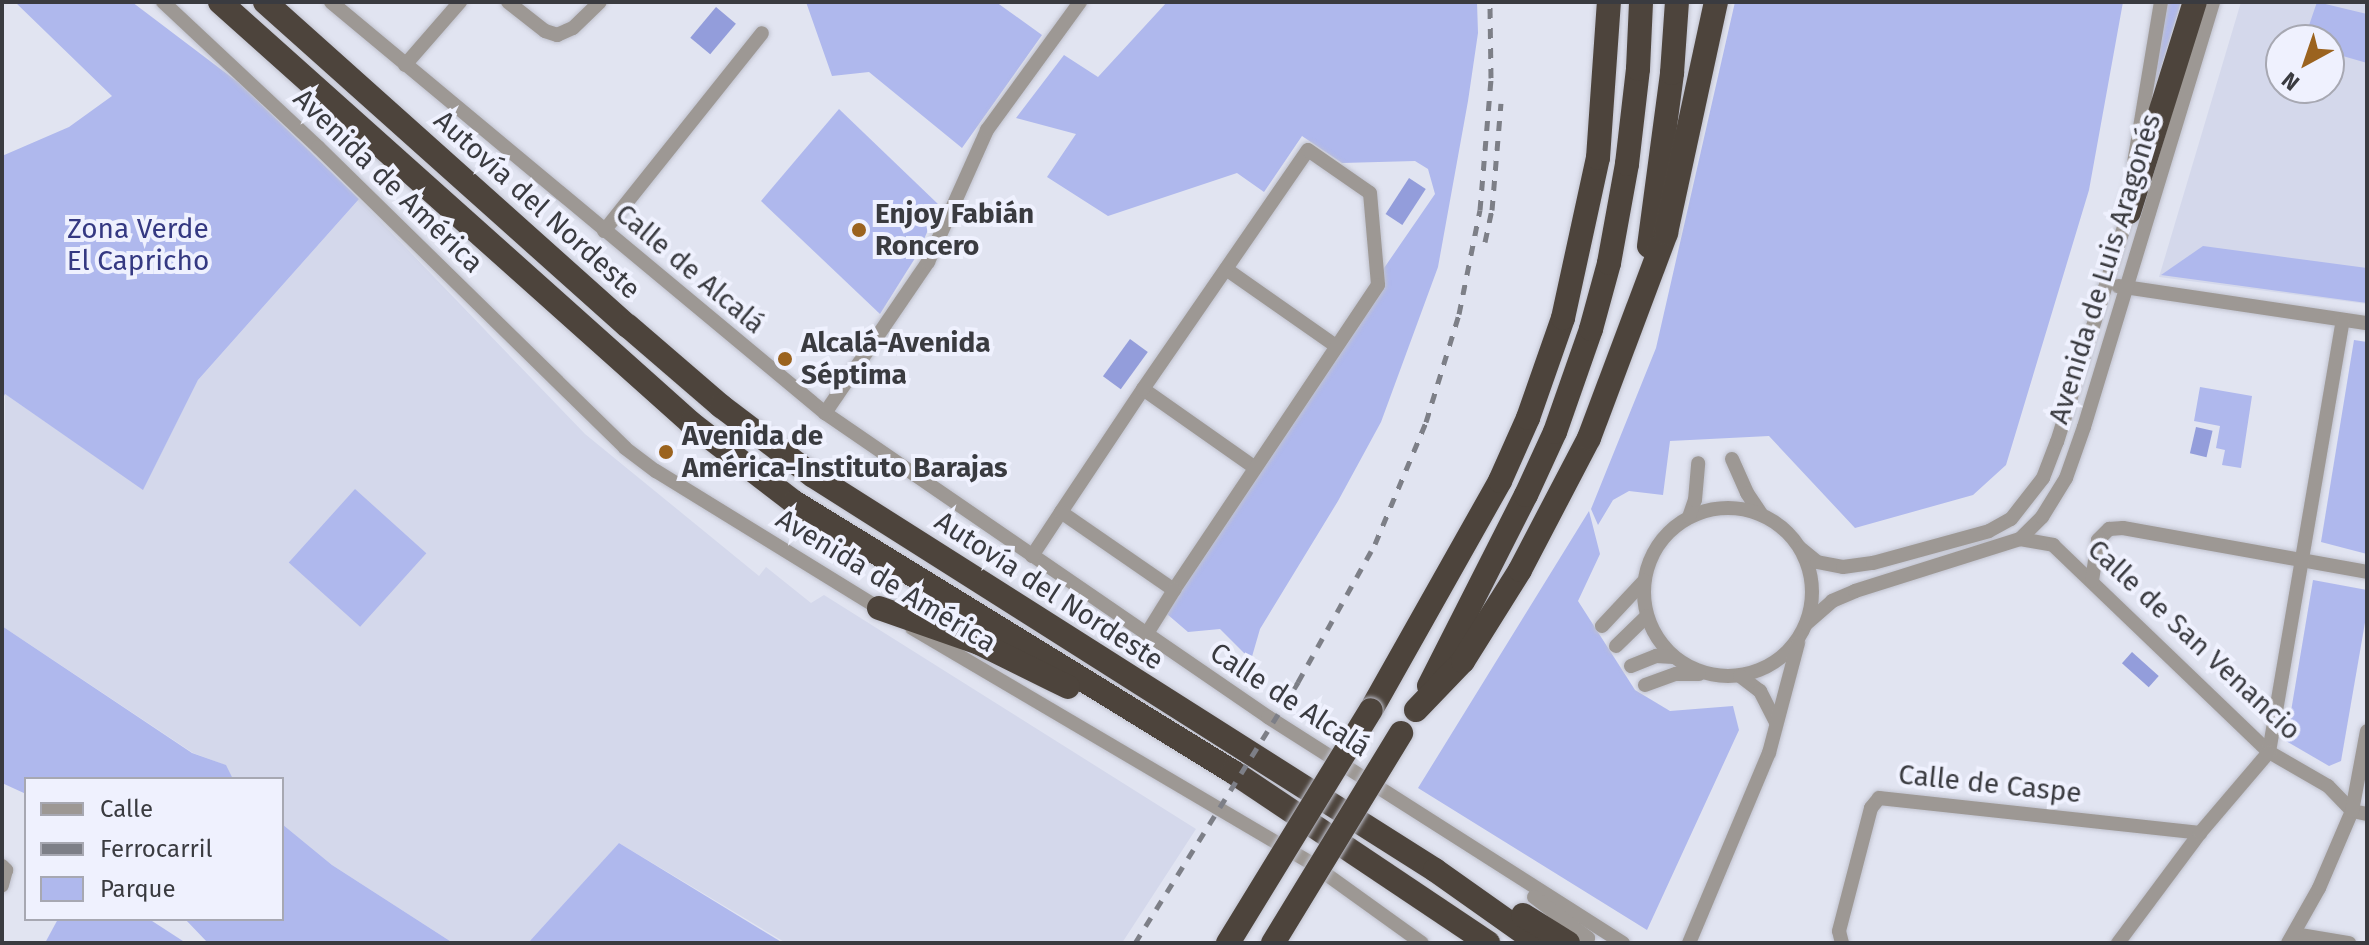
<!DOCTYPE html>
<meta charset="utf-8">
<style>
body{margin:0}
#map{position:relative;width:2369px;height:945px;overflow:hidden;background:#e1e4f1;font-family:"Fira Sans",sans-serif}
div>[style]{position:absolute}
.built>*{inset:0;background:#d4d8eb}
.green>*{inset:0;background:#afb8ed;transform-origin:0 0}
.water>*{inset:0;background:#939ddb;transform-origin:0 0}
.roads{filter:drop-shadow(0 0 2px #c0c2ce) drop-shadow(0 0 2px #c0c2ce)}
.street>*{height:14px;margin:-7px;padding:0 7px;transform-origin:7px;border-radius:7px;background:#9d9894}
.street>.ring{margin:-7px;padding:0;box-sizing:content-box;background:none;border:14px solid #9d9894;border-radius:50%}
.highway>*{height:24px;margin:-12px;padding:0 12px;transform-origin:12px;border-radius:12px;background:#4d443c}
.rail>*{height:5px;margin-top:-2.5px;transform-origin:0;background:repeating-linear-gradient(90deg,#7d7f87 0 10px,transparent 0 20px)}
.bridges{filter:drop-shadow(0 0 2px #c0c2ce) drop-shadow(0 0 2px #c0c2ce)}
.highway-bridge>*{height:24px;margin:-12px;padding:0 12px;transform-origin:12px;border-radius:12px;background:#4d443c}
.dots>*{width:22px;height:22px;translate:-50% -50%;box-sizing:border-box;border:4px solid #eff1fe;border-radius:50%}
span{translate:-50% -50%;white-space:nowrap;text-align:center;line-height:1.15;-webkit-text-stroke:8px #eff1fe;paint-order:stroke}
.street-label{font-size:28px;color:#3a3b40}
.poi-label{font-size:28px;color:#3a3b40;font-weight:700}
.left{translate:0 -50%;text-align:left}
.park-label{font-size:28px;color:#353982}
.frame{position:absolute;inset:0;border:4px solid #3a3b40;pointer-events:none}
.legend{position:absolute;left:24px;top:777px;width:260px;height:144px;box-sizing:border-box;background:#eff1fe;border:2px solid #a7a8b2;margin:0;padding:10px 14px;list-style:none;font-size:24px;color:#3a3b40}
.legend li{display:flex;align-items:center;gap:16px;height:40px}
.legend b{width:40px;border:2px solid #a7a8b2}
.north{position:absolute;left:2265px;top:24px;width:80px;height:80px;box-sizing:border-box;background:#eff1fe;border:2px solid #a7a8b2;border-radius:50%;rotate:220deg;font-size:22px;font-weight:700;line-height:32px;text-align:center;color:#3a3b40}
.north::after{content:'';display:block;margin:auto;width:28px;height:36px;background:#9b631f;clip-path:polygon(50% 0,100% 100%,50% 72%,0 100%)}
</style>
<div id="map">
<div class="built">
<i style="clip-path:polygon(evenodd,2241px 2px,2367px 2px,2367px 304px,2159px 277px,2241px 2px,2281px 40px,2329px 40px,2329px 88px,2281px 88px,2281px 40px)"></i>
<i style="clip-path:polygon(359px 199px,585px 434px,759px 576px,766px 567px,811px 603px,824px 595px,1196px 829px,1122px 943px,786px 943px,619px 843px,528px 943px,453px 943px,332px 865px,282px 824px,282px 779px,233px 779px,225px 765px,193px 753px,2px 626px,5px 394px,143px 489px,198px 380px)"></i>
</div>
<div class="green">
<i style="clip-path:polygon(15px 2px,132px 2px,239px 83px,359px 199px,198px 380px,143px 490px,5px 394px,2px 400px,2px 156px,69px 127px,112px 96px)"></i>
<i style="clip-path:polygon(806px 2px,996px 2px,1042px 35px,962px 148px,869px 72px,832px 76px)"></i>
<i style="clip-path:polygon(1167px 2px,1477px 2px,1478px 33px,1468px 101px,1438px 267px,1381px 422px,1338px 501px,1260px 629px,1251px 660px,1220px 629px,1188px 632px,1167px 614px,1382px 271px,1435px 194px,1428px 169px,1415px 161px,1342px 163px,1302px 136px,1264px 192px,1237px 173px,1108px 216px,1047px 177px,1076px 134px,1016px 118px,1064px 55px,1098px 77px)"></i>
<i style="clip-path:polygon(1735px 2px,2123px 2px,2089px 190px,2006px 465px,1973px 495px,1855px 528px,1769px 436px,1670px 441px,1663px 495px,1629px 491px,1613px 500px,1598px 525px,1591px 509px,1656px 348px)"></i>
<i style="clip-path:polygon(2166px 2px,2181px 2px,2155px 87px,2153px 87px)"></i>
<i style="clip-path:polygon(2317px 2px,2367px 14px,2367px 63px,2329px 52px,2329px 40px,2304px 40px)"></i>
<i style="clip-path:polygon(839px 109px,939px 205px,917px 255px,880px 314px,761px 201px)"></i>
<i style="clip-path:polygon(2203px 246px,2367px 268px,2367px 303px,2161px 275px)"></i>
<i style="clip-path:polygon(2354px 340px,2367px 342px,2367px 554px,2321px 542px)"></i>
<i style="clip-path:polygon(2200px 387px,2252px 396px,2241px 468px,2222px 465px,2225px 450px,2216px 448px,2220px 426px,2194px 421px)"></i>
<i style="left:355px;top:489px;width:96px;height:99px;rotate:42deg"></i>
<i style="clip-path:polygon(1589px 511px,1600px 554px,1578px 601px,1635px 690px,1670px 711px,1733px 706px,1739px 730px,1647px 930px,1418px 788px)"></i>
<i style="clip-path:polygon(2313px 580px,2367px 590px,2367px 611px,2341px 761px,2329px 766px,2286px 741px)"></i>
<i style="clip-path:polygon(2px 626px,192px 753px,226px 765px,233px 779px,26px 779px,26px 794px,2px 783px)"></i>
<i style="clip-path:polygon(282px 824px,332px 865px,453px 943px,208px 943px,185px 919px,282px 919px)"></i>
<i style="clip-path:polygon(619px 843px,783px 943px,528px 943px)"></i>
<i style="clip-path:polygon(58px 919px,149px 919px,186px 943px,45px 943px)"></i>
</div>
<div class="water">
<i style="left:716px;top:7px;width:26px;height:40px;rotate:40deg"></i>
<i style="left:1409px;top:178px;width:20px;height:43px;rotate:33deg"></i>
<i style="left:1130px;top:339px;width:22px;height:46px;rotate:36deg"></i>
<i style="left:2196px;top:427px;width:17px;height:27px;rotate:13deg"></i>
<i style="left:2132px;top:652px;width:36px;height:15px;rotate:42deg"></i>
</div>
<div class="roads">
<div class="street">
<i style="left:163px;top:2px;width:212px;rotate:43.1deg"></i>
<i style="left:318px;top:147px;width:430px;rotate:44.4deg"></i>
<i style="left:625px;top:448px;width:39px;rotate:37deg"></i>
<i style="left:656px;top:471px;width:268px;rotate:31.6deg"></i>
<i style="left:331px;top:2px;width:643px;rotate:39.76deg"></i>
<i style="left:825px;top:413px;width:537px;rotate:34.46deg"></i>
<i style="left:1268px;top:717px;width:421px;rotate:32.5deg"></i>
<i style="left:508px;top:2px;width:47px;rotate:38.1deg"></i>
<i style="left:545px;top:31px;width:13px;rotate:18deg"></i>
<i style="left:557px;top:35px;width:17px;rotate:-24deg"></i>
<i style="left:573px;top:28px;width:37px;rotate:-44deg"></i>
<i style="left:405px;top:65px;width:84px;rotate:-48.9deg"></i>
<i style="left:2134px;top:163px;width:163px;rotate:-80.5deg"></i>
<i style="left:604px;top:231px;width:253px;rotate:-51.4deg"></i>
<i style="left:1226px;top:269px;width:134px;rotate:35deg"></i>
<i style="left:2118px;top:286px;width:252px;rotate:8.5deg"></i>
<i style="left:1143px;top:389px;width:136px;rotate:35.1deg"></i>
<i style="left:825px;top:413px;width:183px;rotate:-55.7deg"></i>
<i style="left:928px;top:262px;width:145px;rotate:-65.9deg"></i>
<i style="left:987px;top:130px;width:158px;rotate:-54deg"></i>
<i style="left:1732px;top:459px;width:37px;rotate:66deg"></i>
<i style="left:1747px;top:493px;width:25px;rotate:56deg"></i>
<i class="ring" style="left:1644px;top:508px;width:154px;height:154px"></i>
<i style="left:1689px;top:517px;width:18px;rotate:-71deg"></i>
<i style="left:1695px;top:500px;width:37px;rotate:-85deg"></i>
<i style="left:2020px;top:539px;width:34px;rotate:10deg"></i>
<i style="left:2053px;top:545px;width:299px;rotate:43.8deg"></i>
<i style="left:2269px;top:752px;width:68px;rotate:30deg"></i>
<i style="left:2328px;top:786px;width:35px;rotate:46deg"></i>
<i style="left:2352px;top:811px;width:15px;rotate:11deg"></i>
<i style="left:1800px;top:548px;width:22px;rotate:39deg"></i>
<i style="left:1817px;top:562px;width:26px;rotate:11deg"></i>
<i style="left:1843px;top:567px;width:30px;rotate:-8deg"></i>
<i style="left:1873px;top:563px;width:120px;rotate:-15.4deg"></i>
<i style="left:1989px;top:531px;width:25px;rotate:-29deg"></i>
<i style="left:2011px;top:519px;width:52px;rotate:-52deg"></i>
<i style="left:2043px;top:478px;width:39px;rotate:-69deg"></i>
<i style="left:2057px;top:442px;width:245px;rotate:-72.7deg"></i>
<i style="left:1032px;top:556px;width:53px;rotate:-56.6deg"></i>
<i style="left:1061px;top:512px;width:148px;rotate:-56.3deg"></i>
<i style="left:1143px;top:389px;width:290px;rotate:-55.4deg"></i>
<i style="left:1308px;top:150px;width:75px;rotate:34.7deg"></i>
<i style="left:1370px;top:193px;width:92px;rotate:85deg"></i>
<i style="left:1378px;top:285px;width:367px;rotate:123.8deg"></i>
<i style="left:1174px;top:590px;width:137px;rotate:-145.4deg"></i>
<i style="left:2092px;top:581px;width:41px;rotate:-81.7deg"></i>
<i style="left:2098px;top:540px;width:16px;rotate:-45deg"></i>
<i style="left:2109px;top:529px;width:14px;rotate:-4deg"></i>
<i style="left:2123px;top:528px;width:248px;rotate:10.2deg"></i>
<i style="left:1806px;top:624px;width:35px;rotate:-41deg"></i>
<i style="left:1832px;top:601px;width:25px;rotate:-23deg"></i>
<i style="left:1855px;top:591px;width:173px;rotate:-17.5deg"></i>
<i style="left:2020px;top:539px;width:31px;rotate:-45deg"></i>
<i style="left:2042px;top:517px;width:46px;rotate:-58.4deg"></i>
<i style="left:2066px;top:478px;width:54px;rotate:-70.6deg"></i>
<i style="left:2084px;top:427px;width:444px;rotate:-73.1deg"></i>
<i style="left:1602px;top:626px;width:62px;rotate:-47deg"></i>
<i style="left:912px;top:628px;width:464px;rotate:30.5deg"></i>
<i style="left:1312px;top:864px;width:135px;rotate:35.7deg"></i>
<i style="left:1146px;top:635px;width:53px;rotate:-58.1deg"></i>
<i style="left:1616px;top:646px;width:43px;rotate:-44.1deg"></i>
<i style="left:1631px;top:666px;width:27px;rotate:-22deg"></i>
<i style="left:1656px;top:656px;width:18px;rotate:3deg"></i>
<i style="left:1740px;top:676px;width:25px;rotate:37deg"></i>
<i style="left:1760px;top:691px;width:35px;rotate:63deg"></i>
<i style="left:1645px;top:685px;width:33px;rotate:-20deg"></i>
<i style="left:1676px;top:674px;width:23px"></i>
<i style="left:2269px;top:752px;width:438px;rotate:-80.3deg"></i>
<i style="left:2px;top:866px;width:6px;rotate:45deg"></i>
<i style="left:6px;top:870px;width:16px;rotate:105deg"></i>
<i style="left:1534px;top:897px;width:68px;rotate:37.2deg"></i>
<i style="left:2294px;top:934px;width:56px;rotate:9.3deg"></i>
<i style="left:1689px;top:943px;width:206px;rotate:-67.2deg"></i>
<i style="left:1769px;top:753px;width:114px;rotate:-75.2deg"></i>
<i style="left:1842px;top:943px;width:12px;rotate:-104deg"></i>
<i style="left:1839px;top:931px;width:127px;rotate:-75.4deg"></i>
<i style="left:1871px;top:808px;width:13px;rotate:-51deg"></i>
<i style="left:1879px;top:798px;width:323px;rotate:6.2deg"></i>
<i style="left:2118px;top:943px;width:137px;rotate:-53.3deg"></i>
<i style="left:2200px;top:833px;width:106px;rotate:-49.6deg"></i>
<i style="left:2288px;top:943px;width:63px;rotate:-60.6deg"></i>
<i style="left:2319px;top:888px;width:84px;rotate:-66.8deg"></i>
<i style="left:2352px;top:811px;width:81px;rotate:-79.4deg"></i>
</div>
<div class="highway">
<i style="left:220px;top:2px;width:632px;rotate:41.79deg"></i>
<i style="left:691px;top:423px;width:130px;rotate:37.5deg"></i>
<i style="left:794px;top:502px;width:515px;rotate:31.59deg"></i>
<i style="left:1233px;top:772px;width:307px;rotate:33.8deg"></i>
<i style="left:265px;top:2px;width:487px;rotate:41.8deg"></i>
<i style="left:628px;top:326px;width:123px;rotate:40.7deg"></i>
<i style="left:721px;top:406px;width:114px;rotate:37.2deg"></i>
<i style="left:812px;top:475px;width:738px;rotate:32.38deg"></i>
<i style="left:1435px;top:870px;width:126px;rotate:35.3deg"></i>
<i style="left:2129px;top:212px;width:220px;rotate:-72.6deg"></i>
<i style="left:1649px;top:246px;width:175px;rotate:-82.4deg"></i>
<i style="left:1672px;top:73px;width:71px;rotate:-86deg"></i>
<i style="left:879px;top:608px;width:106px;rotate:19.3deg"></i>
<i style="left:979px;top:643px;width:99px;rotate:26.3deg"></i>
<i style="left:1429px;top:686px;width:214px;rotate:-63.1deg"></i>
<i style="left:1526px;top:495px;width:69px;rotate:-65.3deg"></i>
<i style="left:1555px;top:432px;width:109px;rotate:-70.7deg"></i>
<i style="left:1591px;top:329px;width:68px;rotate:-74.7deg"></i>
<i style="left:1609px;top:263px;width:101px;rotate:-79.7deg"></i>
<i style="left:1627px;top:164px;width:96px;rotate:-83.4deg"></i>
<i style="left:1638px;top:69px;width:67px;rotate:-87.4deg"></i>
<i style="left:1371px;top:710px;width:263px;rotate:-60.6deg"></i>
<i style="left:1500px;top:481px;width:69px;rotate:-66deg"></i>
<i style="left:1528px;top:418px;width:106px;rotate:-70.7deg"></i>
<i style="left:1563px;top:318px;width:164px;rotate:-77.7deg"></i>
<i style="left:1598px;top:158px;width:156px;rotate:-86deg"></i>
<i style="left:1416px;top:710px;width:68px;rotate:-46.2deg"></i>
<i style="left:1463px;top:661px;width:107px;rotate:-57.9deg"></i>
<i style="left:1520px;top:570px;width:149px;rotate:-62.4deg"></i>
<i style="left:1589px;top:438px;width:219px;rotate:-69.4deg"></i>
<i style="left:1666px;top:233px;width:236px;rotate:-77.8deg"></i>
<i style="left:1523px;top:915px;width:53px;rotate:31.9deg"></i>
</div>
</div>
<div class="rail">
<i style="left:1485px;top:242px;width:33px;rotate:-78deg"></i>
<i style="left:1492px;top:210px;width:107px;rotate:-85.2deg"></i>
<i style="left:1135px;top:943px;width:308px;rotate:-58deg"></i>
<i style="left:1298px;top:682px;width:158px;rotate:-60.8deg"></i>
<i style="left:1375px;top:544px;width:132px;rotate:-67.3deg"></i>
<i style="left:1426px;top:422px;width:113px;rotate:-73deg"></i>
<i style="left:1459px;top:314px;width:106px;rotate:-78.6deg"></i>
<i style="left:1480px;top:210px;width:132px;rotate:-85.2deg"></i>
<i style="left:1491px;top:78px;width:76px;rotate:-90.8deg"></i>
</div>
<div class="bridges">
<div class="highway-bridge">
<i style="left:1228px;top:943px;width:273px;rotate:-58.5deg"></i>
<i style="left:1273px;top:943px;width:246px;rotate:-58.6deg"></i>
</div>
</div>
<div class="dots">
<i style="left:859px;top:230px;background:#9b631f"></i>
<i style="left:785px;top:359px;background:#9b631f"></i>
<i style="left:666px;top:452px;background:#9b631f"></i>
</div>
<div class="street-label">
<span style="left:388px;top:181px;rotate:44deg">Avenida de América</span>
<span style="left:537px;top:205px;rotate:42deg">Autovía del Nordeste</span>
<span style="left:690px;top:269px;rotate:40deg">Calle de Alcalá</span>
<span style="left:2105px;top:269px;rotate:-73deg">Avenida de Luis Aragonés</span>
<span style="left:886px;top:581px;rotate:31deg">Avenida de América</span>
<span style="left:1049px;top:591px;rotate:33deg">Autovía del Nordeste</span>
<span style="left:2194px;top:640px;rotate:43deg">Calle de San Venancio</span>
<span style="left:1290px;top:700px;rotate:33deg">Calle de Alcalá</span>
<span style="left:1990px;top:784px;rotate:6deg">Calle de Caspe</span>
</div>
<div class="poi-label">
<span class="left" style="left:875px;top:230px">Enjoy Fabián<br>Roncero</span>
<span class="left" style="left:801px;top:359px">Alcalá-Avenida<br>Séptima</span>
<span class="left" style="left:682px;top:452px">Avenida de<br>América-Instituto Barajas</span>
</div>
<div class="park-label">
<span style="left:138px;top:245px">Zona Verde<br>El Capricho</span>
</div>
<div class="frame"></div>
<ul class="legend">
<li><b style="height:10px;background:#9d9894"></b>Calle</li>
<li><b style="height:10px;background:#7d7f87"></b>Ferrocarril</li>
<li><b style="height:22px;background:#afb8ed"></b>Parque</li>
</ul>
<div class="north">N</div>
</div>
